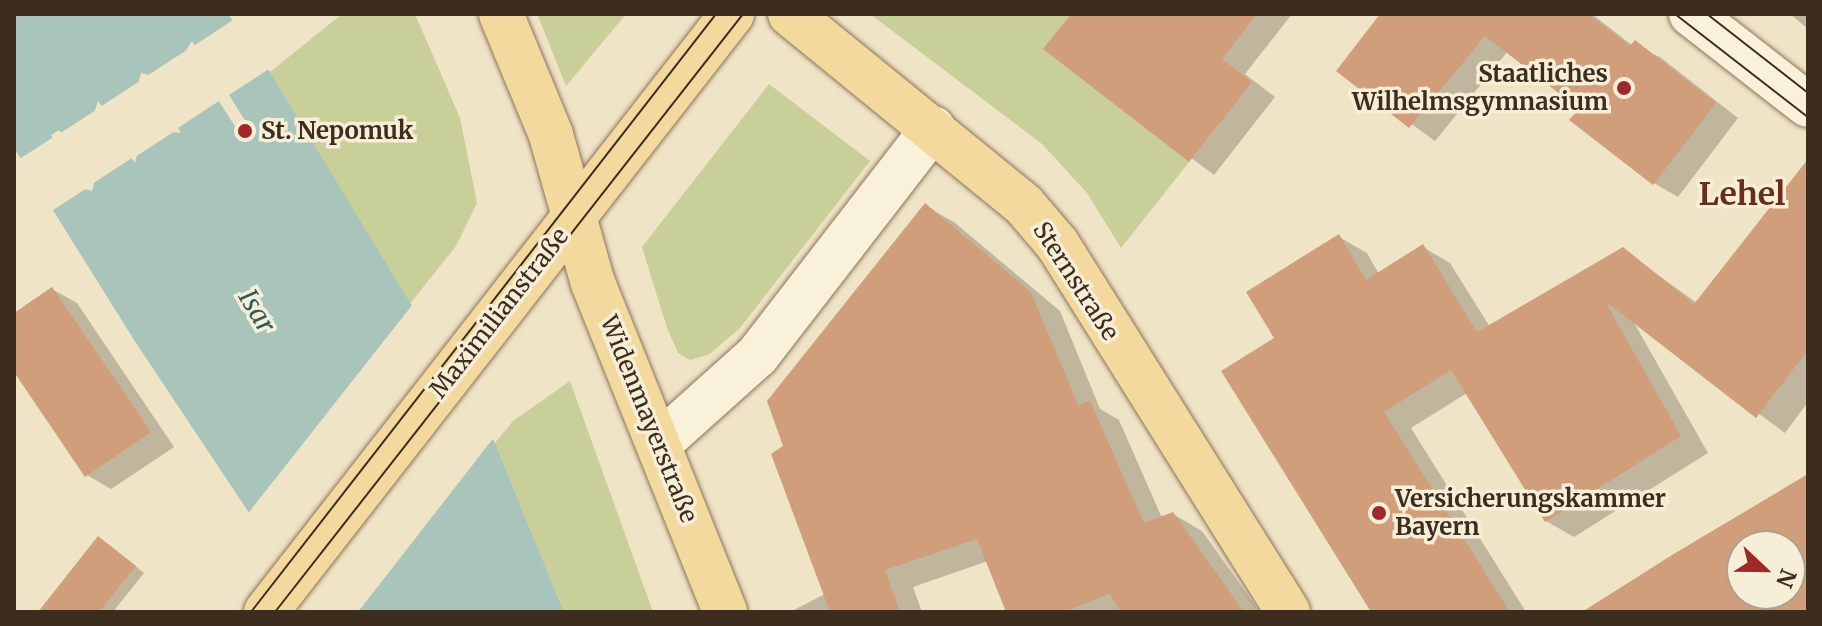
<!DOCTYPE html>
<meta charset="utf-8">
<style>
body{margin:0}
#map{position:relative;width:1822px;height:626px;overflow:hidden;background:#f0e4c6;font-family:Merriweather,serif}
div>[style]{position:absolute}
.green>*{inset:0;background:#c9cf99}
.water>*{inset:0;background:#a8c4bb}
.pier>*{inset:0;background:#f0e4c6;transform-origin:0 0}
.shadow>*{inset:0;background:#0003}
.building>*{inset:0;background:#d09e7b}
.roads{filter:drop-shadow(0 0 2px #8d755b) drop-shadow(0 0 2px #8d755b)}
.minor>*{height:44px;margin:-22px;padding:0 22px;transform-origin:22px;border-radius:22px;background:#faf1da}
.major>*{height:44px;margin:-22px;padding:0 22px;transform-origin:22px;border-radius:22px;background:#f4d99e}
.tram>*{height:2px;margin:-1px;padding:0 1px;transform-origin:1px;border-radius:1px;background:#3c2d1f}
.dots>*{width:22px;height:22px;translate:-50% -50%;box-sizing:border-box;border:4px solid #f7eed7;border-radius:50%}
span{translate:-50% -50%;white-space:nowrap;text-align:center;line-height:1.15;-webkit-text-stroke:7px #f7eed7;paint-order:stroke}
.poi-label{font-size:24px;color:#3c2d1f;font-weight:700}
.right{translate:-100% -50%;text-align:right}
.left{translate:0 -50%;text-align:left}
.street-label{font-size:24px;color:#3c2d1f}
.water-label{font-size:26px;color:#2e5d59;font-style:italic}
.district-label{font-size:32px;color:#6b2d1d;font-weight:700}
.frame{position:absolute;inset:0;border:16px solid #3c2d1f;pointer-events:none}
.north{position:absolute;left:1726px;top:530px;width:80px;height:80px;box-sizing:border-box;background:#f7eed7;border:2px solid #aca18d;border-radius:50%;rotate:112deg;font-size:22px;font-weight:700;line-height:32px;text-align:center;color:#3c2d1f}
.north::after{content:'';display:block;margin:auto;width:28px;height:36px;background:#9e282a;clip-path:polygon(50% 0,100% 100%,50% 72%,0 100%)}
</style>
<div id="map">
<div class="green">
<i style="clip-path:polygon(342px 14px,415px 14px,460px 118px,477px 203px,456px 246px,409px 305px,270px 72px)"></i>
<i style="clip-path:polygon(537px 14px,626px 14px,566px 86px)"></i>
<i style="clip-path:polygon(870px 14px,1071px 14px,1044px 49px,1189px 162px,1121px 248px,1087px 193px,1042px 144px)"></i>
<i style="clip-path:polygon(769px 84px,870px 161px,740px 328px,710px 354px,690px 360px,678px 353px,667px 328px,642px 247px)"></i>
<i style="clip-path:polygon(570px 381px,653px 612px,564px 612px,495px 443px,513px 421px)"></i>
</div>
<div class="water">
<i style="clip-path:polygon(evenodd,14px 14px,228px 14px,270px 72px,495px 443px,564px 612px,315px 612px,136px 343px,14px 148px,14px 14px,192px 41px,251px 130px,251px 138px,242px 137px,186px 50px,192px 41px,14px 14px,141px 73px,149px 75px,181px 133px,172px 132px,139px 81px,141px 73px,14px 14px,98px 101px,137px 155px,135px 163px,95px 110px,98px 101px,14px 14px,59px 130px,94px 183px,92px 191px,84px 189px,51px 135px,59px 130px)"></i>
</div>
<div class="pier">
<i style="clip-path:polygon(236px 18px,269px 69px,229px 95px,251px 130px,248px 133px,192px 47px)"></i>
<i style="clip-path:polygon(190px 48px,246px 134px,242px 137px,219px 101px,178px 128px,145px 77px)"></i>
<i style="left:143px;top:79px;width:61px;height:50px;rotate:57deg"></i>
<i style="left:99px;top:108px;width:60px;height:49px;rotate:57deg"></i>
<i style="left:55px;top:136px;width:61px;height:45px;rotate:57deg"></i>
<i style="clip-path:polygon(413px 304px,495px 436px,358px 612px,311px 612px,246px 516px)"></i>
</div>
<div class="shadow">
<i style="clip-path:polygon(1073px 14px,1292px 14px,1245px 74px,1275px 97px,1214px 175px,1046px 49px)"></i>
<i style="clip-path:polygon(1381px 14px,1592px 14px,1633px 46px,1660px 57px,1738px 118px,1678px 197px,1654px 183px,1581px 109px,1508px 51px,1435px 141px,1339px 71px)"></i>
<i style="clip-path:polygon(1790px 14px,1808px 14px,1808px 29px)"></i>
<i style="clip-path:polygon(1808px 177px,1808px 402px,1785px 433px,1633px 321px,1708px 453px,1574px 537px,1546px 521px,1467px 393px,1411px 428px,1526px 612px,1374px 612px,1277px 338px,1339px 237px,1367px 253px,1379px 274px,1423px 247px,1450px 263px,1490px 327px,1623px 250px,1697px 303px)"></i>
<i style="clip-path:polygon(925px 206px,954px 222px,1060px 311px,1100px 409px,1119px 420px,1162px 518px,1173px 514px,1202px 531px,1260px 612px,1007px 612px,988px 561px,913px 587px,922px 612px,790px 612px,825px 594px,786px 446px)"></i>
<i style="clip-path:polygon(52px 289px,77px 303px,174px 447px,111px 489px,87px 475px,14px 368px,14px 315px)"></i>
<i style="clip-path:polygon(108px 544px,144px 573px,113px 612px,41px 612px)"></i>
</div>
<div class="building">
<i style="clip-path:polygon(1071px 14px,1257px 14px,1222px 59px,1252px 82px,1189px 162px,1043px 49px)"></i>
<i style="clip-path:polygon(1380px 14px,1588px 14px,1630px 46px,1635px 40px,1716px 103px,1653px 185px,1569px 120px,1579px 109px,1485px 36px,1409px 128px,1336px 71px)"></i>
<i style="clip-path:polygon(1808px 159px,1808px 350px,1756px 418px,1605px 301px,1681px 436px,1545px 522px,1451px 370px,1384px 412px,1510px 612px,1371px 612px,1221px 371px,1274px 338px,1246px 292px,1339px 234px,1366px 280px,1423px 244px,1477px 332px,1623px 247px,1694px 304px)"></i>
<i style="clip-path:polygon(925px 203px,1031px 292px,1078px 405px,1090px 401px,1144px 523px,1173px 512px,1244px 612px,1122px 612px,1109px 594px,1063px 612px,1006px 612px,977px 539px,885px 570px,900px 612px,830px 612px,771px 454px,783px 446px,767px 401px)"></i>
<i style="clip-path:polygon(52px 287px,151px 432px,85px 477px,14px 372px,14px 313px)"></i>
<i style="clip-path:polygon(evenodd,1808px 474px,1808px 612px,1582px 612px,1672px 555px,1808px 474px,1742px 546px,1790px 546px,1790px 594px,1742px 594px,1742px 546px)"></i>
<i style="clip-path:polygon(98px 536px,136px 566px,99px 612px,38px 612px)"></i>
</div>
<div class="roads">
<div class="minor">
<i style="left:1691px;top:14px;width:148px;rotate:37.9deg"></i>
<i style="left:661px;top:442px;width:129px;rotate:-41.9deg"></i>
<i style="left:757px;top:356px;width:288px;rotate:-52.3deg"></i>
</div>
<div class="major">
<i style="left:501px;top:14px;width:131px;rotate:67.5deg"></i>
<i style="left:551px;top:135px;width:154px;rotate:74.2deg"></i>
<i style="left:593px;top:283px;width:354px;rotate:68.1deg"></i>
<i style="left:790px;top:14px;width:302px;rotate:39.2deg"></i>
<i style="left:1024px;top:205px;width:52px;rotate:49.6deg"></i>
<i style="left:1058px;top:245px;width:433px;rotate:57.9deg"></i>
<i style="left:266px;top:612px;width:758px;rotate:-52.07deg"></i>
</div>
</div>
<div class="tram">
<i style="left:1675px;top:14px;width:168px;rotate:37.8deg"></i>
<i style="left:1707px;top:14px;width:128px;rotate:38deg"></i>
<i style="left:251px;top:612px;width:758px;rotate:-52.13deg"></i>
<i style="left:275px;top:612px;width:759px;rotate:-51.95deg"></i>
</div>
<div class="dots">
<i style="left:1624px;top:88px;background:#9e282a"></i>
<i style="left:245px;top:131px;background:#9e282a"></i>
<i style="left:1379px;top:513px;background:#9e282a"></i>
</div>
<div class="poi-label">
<span class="right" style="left:1608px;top:88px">Staatliches<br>Wilhelmsgymnasium</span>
<span class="left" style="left:261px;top:131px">St. Nepomuk</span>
<span class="left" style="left:1395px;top:513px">Versicherungskammer<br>Bayern</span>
</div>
<div class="street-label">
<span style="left:1076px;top:281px;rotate:57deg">Sternstraße</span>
<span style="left:499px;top:313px;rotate:-52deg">Maximilianstraße</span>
<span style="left:649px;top:419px;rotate:68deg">Widenmayerstraße</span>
</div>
<div class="water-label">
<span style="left:257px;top:311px;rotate:59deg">Isar</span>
</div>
<div class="district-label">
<span style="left:1742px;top:194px">Lehel</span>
</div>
<div class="frame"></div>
<div class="north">N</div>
</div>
